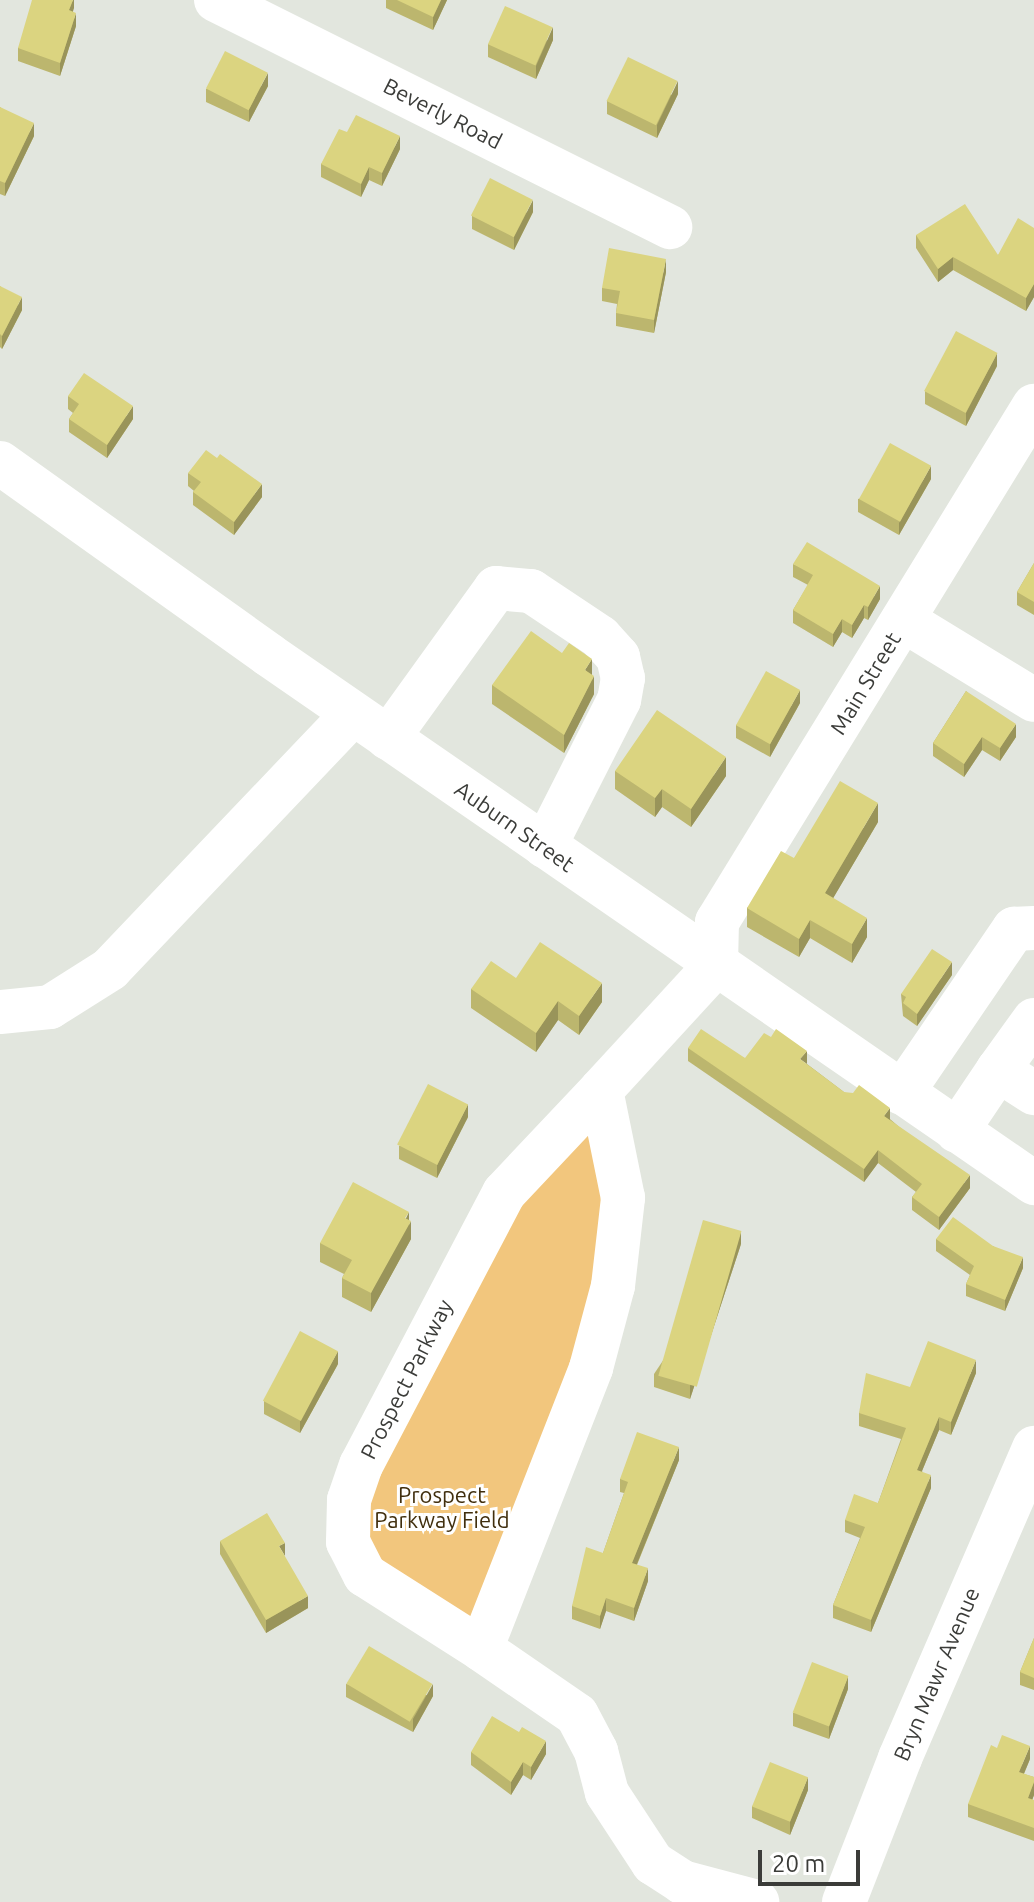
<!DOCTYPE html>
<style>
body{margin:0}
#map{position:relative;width:1034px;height:1902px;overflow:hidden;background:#e2e6de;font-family:Ubuntu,sans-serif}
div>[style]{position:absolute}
.green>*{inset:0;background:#f2c67d}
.minor>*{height:44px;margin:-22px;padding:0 22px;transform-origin:22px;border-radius:22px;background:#fff}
.major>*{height:44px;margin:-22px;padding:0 22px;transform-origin:22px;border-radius:22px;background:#fff}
.wall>*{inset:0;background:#bcb66e}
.shaded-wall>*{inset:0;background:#99945a}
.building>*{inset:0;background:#dbd480;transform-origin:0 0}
span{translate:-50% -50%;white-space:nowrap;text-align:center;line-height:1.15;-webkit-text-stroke:6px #fff;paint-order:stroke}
.street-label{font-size:22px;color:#3b3c39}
.park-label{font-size:22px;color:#412f0e}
.scale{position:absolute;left:758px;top:1850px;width:102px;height:36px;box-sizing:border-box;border:4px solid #3b3c39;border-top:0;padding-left:10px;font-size:24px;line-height:28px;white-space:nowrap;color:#3b3c39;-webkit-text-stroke:6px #fff;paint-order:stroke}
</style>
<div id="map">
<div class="green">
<i style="clip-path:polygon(601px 1090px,622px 1227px,481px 1649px,358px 1565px,357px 1477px,511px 1182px)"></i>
</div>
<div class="minor">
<i style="left:216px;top:0;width:508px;rotate:26.57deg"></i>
<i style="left:903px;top:620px;width:153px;rotate:31.4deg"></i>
<i style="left:388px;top:738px;width:185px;rotate:-54.2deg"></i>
<i style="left:496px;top:588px;width:35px;rotate:5deg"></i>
<i style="left:531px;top:591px;width:83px;rotate:33.7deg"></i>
<i style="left:600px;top:637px;width:27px;rotate:48deg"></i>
<i style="left:618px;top:657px;width:22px;rotate:77deg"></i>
<i style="left:623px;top:678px;width:22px;rotate:100deg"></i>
<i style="left:619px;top:700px;width:164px;rotate:116.9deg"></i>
<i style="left:0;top:1012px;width:50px;rotate:-5.7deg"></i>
<i style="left:50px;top:1007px;width:71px;rotate:-32.3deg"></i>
<i style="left:110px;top:969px;width:352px;rotate:-46.4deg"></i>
<i style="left:1034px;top:1020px;width:62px;rotate:125.8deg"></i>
<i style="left:998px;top:1070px;width:43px;rotate:32.6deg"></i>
<i style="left:601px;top:1090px;width:141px;rotate:133.3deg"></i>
<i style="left:504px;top:1193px;width:307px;rotate:117.7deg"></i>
<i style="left:361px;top:1465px;width:37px;rotate:109deg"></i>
<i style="left:349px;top:1500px;width:42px;rotate:91.4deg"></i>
<i style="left:348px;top:1542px;width:37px;rotate:63deg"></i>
<i style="left:365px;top:1575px;width:138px;rotate:32.5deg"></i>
<i style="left:481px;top:1649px;width:302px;rotate:-68.6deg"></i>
<i style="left:591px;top:1368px;width:85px;rotate:-75deg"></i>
<i style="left:613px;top:1286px;width:89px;rotate:-83.5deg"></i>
<i style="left:623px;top:1198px;width:110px;rotate:-101.5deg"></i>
<i style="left:601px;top:1090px;width:170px;rotate:-47.4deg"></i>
<i style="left:716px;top:965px;width:43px;rotate:-88.7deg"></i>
<i style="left:717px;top:922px;width:606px;rotate:-58.44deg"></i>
<i style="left:902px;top:1093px;width:199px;rotate:-55.7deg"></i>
<i style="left:1014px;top:929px;width:20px;rotate:-3deg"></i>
<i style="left:957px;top:1131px;width:73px;rotate:-56.1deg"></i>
<i style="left:481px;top:1649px;width:116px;rotate:34.5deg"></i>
<i style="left:577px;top:1715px;width:41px;rotate:62.2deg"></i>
<i style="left:596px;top:1751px;width:43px;rotate:75.3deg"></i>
<i style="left:607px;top:1793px;width:84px;rotate:56.7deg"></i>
<i style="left:653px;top:1863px;width:35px;rotate:33deg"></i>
<i style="left:682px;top:1882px;width:78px;rotate:14.9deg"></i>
<i style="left:844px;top:1902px;width:155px;rotate:-68.7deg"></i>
<i style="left:900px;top:1758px;width:338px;rotate:-66.6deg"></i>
</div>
<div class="major">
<i style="left:0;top:463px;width:330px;rotate:35.5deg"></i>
<i style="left:269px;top:655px;width:930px;rotate:34.61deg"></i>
</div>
<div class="wall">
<i style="clip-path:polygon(74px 0,73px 12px,76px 26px,60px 76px,18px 61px,18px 48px)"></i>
<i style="clip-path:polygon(386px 0,447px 0,433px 30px,386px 8px)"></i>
<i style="clip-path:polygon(553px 40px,536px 79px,488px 57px,488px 44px)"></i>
<i style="clip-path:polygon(268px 86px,249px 122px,206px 102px,206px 89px)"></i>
<i style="clip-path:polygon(678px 94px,657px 138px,607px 114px,607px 101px)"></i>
<i style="clip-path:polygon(0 107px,34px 136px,5px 196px,0 194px)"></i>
<i style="clip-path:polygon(347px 132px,400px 149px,382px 186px,369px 180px,361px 197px,321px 177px,321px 164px)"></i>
<i style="clip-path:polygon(533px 212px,514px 250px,472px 229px,472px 216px)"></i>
<i style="clip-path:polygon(1034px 228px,1034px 297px,1026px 311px,953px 270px,938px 282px,916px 248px,916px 235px,998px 255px)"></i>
<i style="clip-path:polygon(666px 272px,654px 333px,616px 326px,616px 313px,617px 304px,602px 301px,602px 288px)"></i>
<i style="clip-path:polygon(0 286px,22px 310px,2px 349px,0 347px)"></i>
<i style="clip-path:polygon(997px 366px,966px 426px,925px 404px,925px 391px)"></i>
<i style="clip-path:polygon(68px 396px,133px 419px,107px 458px,69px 432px,69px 419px,73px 413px,68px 409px)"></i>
<i style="clip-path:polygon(188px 473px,262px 497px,234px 535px,193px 505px,193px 492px,194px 491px,188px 486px)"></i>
<i style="clip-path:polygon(931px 479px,899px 535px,858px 512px,858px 499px)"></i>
<i style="clip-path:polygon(1034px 563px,1034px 615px,1017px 605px,1017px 592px)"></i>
<i style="clip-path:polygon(793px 564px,880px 599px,868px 620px,864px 618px,852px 638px,842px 632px,833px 647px,793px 623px,793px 610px,808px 585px,793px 577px)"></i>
<i style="clip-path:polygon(592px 674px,594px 694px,564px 753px,492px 704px,492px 685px)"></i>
<i style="clip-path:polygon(966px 691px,1016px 737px,1000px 761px,982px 750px,964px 777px,933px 756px,933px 743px)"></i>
<i style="clip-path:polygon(800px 703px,770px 757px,736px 738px,736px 725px)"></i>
<i style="clip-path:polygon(615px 771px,726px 776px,691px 827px,662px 807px,655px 817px,615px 789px)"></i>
<i style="clip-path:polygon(878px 822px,833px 898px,867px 937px,852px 963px,810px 938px,799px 957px,747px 927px,747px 908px,794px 858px)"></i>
<i style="clip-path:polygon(952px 975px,917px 1026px,903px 1016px,901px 994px)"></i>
<i style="clip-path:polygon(516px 978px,602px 1002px,579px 1035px,558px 1020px,536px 1052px,471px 1008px,471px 989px)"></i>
<i style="clip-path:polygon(688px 1048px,745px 1058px,807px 1064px,844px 1092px,890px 1119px,970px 1188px,939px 1230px,912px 1210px,912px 1197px,916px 1192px,878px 1163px,864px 1182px,688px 1061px)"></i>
<i style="clip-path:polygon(468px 1117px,437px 1178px,399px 1159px,399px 1146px)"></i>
<i style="clip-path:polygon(409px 1219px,411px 1239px,371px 1312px,342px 1297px,342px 1278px,344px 1274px,320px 1262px,320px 1243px)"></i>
<i style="clip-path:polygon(936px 1239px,993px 1246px,1023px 1268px,1005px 1311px,966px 1296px,966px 1284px,970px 1275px,936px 1251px)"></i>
<i style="clip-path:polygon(741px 1244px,690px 1399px,654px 1387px,654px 1374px)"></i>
<i style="clip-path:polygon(338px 1364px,300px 1433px,264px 1414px,264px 1401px)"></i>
<i style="clip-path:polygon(976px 1373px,951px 1435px,939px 1430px,922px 1471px,931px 1488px,871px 1632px,833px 1618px,833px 1605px,860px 1538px,845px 1532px,845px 1520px,878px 1503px,901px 1439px,859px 1426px,859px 1413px,910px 1387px)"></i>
<i style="clip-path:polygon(679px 1460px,637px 1565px,648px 1581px,634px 1621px,606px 1611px,600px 1629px,572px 1619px,572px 1606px,603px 1553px,624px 1493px,620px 1492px,620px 1479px)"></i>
<i style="clip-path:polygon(220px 1541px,308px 1608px,266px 1633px,220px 1554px)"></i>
<i style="clip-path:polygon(1034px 1638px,1034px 1690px,1020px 1685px,1020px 1672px)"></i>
<i style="clip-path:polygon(346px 1684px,433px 1696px,413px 1732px,346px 1697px)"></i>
<i style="clip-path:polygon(848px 1689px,829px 1739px,793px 1726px,793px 1713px)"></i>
<i style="clip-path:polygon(471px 1752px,546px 1754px,531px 1780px,523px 1775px,511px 1795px,471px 1765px)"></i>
<i style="clip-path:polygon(1030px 1759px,1024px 1774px,1034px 1777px,1034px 1795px,1032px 1800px,1034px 1800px,1034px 1841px,968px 1817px,968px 1804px)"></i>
<i style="clip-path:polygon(808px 1790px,790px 1835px,752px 1818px,752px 1806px)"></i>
</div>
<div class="shaded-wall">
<i style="clip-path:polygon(73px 0,74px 0,74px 8px,69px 23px,69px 10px)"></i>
<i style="clip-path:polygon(441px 0,447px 0,433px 30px,433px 17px)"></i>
<i style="clip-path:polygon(76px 13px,76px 26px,60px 76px,60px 63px)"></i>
<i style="clip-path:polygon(553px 27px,553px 40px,536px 79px,536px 66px)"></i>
<i style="clip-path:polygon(268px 73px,268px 86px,249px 122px,249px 109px)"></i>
<i style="clip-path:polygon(678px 81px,678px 94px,657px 138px,657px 125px)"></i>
<i style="clip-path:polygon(34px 123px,34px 136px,5px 196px,5px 183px)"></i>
<i style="clip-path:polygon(400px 136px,400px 149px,382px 186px,382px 173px)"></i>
<i style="clip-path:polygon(369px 167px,369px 180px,361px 197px,361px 184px)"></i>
<i style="clip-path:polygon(533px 200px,533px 212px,514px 250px,514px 237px)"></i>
<i style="clip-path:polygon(953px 257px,953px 270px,938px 282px,938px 269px)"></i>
<i style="clip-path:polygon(666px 259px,666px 272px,654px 333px,654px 320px)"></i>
<i style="clip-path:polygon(1034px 284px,1034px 297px,1026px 311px,1026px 298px)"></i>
<i style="clip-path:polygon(22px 297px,22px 310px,2px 349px,2px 336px)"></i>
<i style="clip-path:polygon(997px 353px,997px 366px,966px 426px,966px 413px)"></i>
<i style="clip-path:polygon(133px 406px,133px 419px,107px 458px,107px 445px)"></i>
<i style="clip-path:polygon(931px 466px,931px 479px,899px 535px,899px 523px)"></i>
<i style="clip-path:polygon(262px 484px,262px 497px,234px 535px,234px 522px)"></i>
<i style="clip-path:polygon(880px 586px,880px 599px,868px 620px,868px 607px)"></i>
<i style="clip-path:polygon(864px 605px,864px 618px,852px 638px,852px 625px)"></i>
<i style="clip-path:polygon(842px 619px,842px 632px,833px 647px,833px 634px)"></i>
<i style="clip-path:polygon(592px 659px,592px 678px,585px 670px)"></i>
<i style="clip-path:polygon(594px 676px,594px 694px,564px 753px,564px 735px)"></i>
<i style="clip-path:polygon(800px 690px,800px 703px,770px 757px,770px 744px)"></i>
<i style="clip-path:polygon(1016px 724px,1016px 737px,1000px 761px,1000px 748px)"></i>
<i style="clip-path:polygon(982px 737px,982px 750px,964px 777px,964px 764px)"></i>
<i style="clip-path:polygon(726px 757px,726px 776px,691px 827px,691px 809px)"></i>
<i style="clip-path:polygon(662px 789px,662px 807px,655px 817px,655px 798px)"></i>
<i style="clip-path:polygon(878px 803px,878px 822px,825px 912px,825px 893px)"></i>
<i style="clip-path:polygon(867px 918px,867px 937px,852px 963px,852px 944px)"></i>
<i style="clip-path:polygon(810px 920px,810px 938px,799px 957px,799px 939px)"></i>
<i style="clip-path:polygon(952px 962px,952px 975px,917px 1026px,917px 1014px)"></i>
<i style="clip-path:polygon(602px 983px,602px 1002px,579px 1035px,579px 1016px)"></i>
<i style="clip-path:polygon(558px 1001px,558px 1020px,536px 1052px,536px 1033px)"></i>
<i style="clip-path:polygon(807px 1051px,807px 1064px,800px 1059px)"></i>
<i style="clip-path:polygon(468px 1104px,468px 1117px,437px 1178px,437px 1165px)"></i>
<i style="clip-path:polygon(890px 1108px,890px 1121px,884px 1116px)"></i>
<i style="clip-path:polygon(878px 1150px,878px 1163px,864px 1182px,864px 1169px)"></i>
<i style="clip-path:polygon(970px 1175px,970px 1188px,939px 1230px,939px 1217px)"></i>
<i style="clip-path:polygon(409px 1212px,409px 1225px,411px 1221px,411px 1239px,371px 1312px,371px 1293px)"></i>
<i style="clip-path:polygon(741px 1231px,741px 1244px,690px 1399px,690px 1386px)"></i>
<i style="clip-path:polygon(1023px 1257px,1023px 1268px,1005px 1311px,1005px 1300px)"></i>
<i style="clip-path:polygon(338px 1351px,338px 1364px,300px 1433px,300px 1420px)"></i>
<i style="clip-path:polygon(976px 1360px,976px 1373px,951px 1435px,951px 1422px)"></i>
<i style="clip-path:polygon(939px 1417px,939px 1430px,917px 1483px,917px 1470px)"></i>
<i style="clip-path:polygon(679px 1447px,679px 1460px,632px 1576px,632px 1563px)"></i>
<i style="clip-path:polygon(931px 1475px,931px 1488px,871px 1632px,871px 1620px)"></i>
<i style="clip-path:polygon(285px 1543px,285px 1556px,279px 1546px)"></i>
<i style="clip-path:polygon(648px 1568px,648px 1581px,634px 1621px,634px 1608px)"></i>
<i style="clip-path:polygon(308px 1596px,308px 1608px,266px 1633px,266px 1620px)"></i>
<i style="clip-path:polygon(606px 1598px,606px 1611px,600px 1629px,600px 1616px)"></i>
<i style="clip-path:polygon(848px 1676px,848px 1689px,829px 1739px,829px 1726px)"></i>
<i style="clip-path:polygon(433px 1684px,433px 1696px,413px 1732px,413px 1719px)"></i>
<i style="clip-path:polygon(546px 1741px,546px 1754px,531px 1780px,531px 1767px)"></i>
<i style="clip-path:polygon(1030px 1746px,1030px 1759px,1019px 1785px,1019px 1772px)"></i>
<i style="clip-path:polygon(523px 1762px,523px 1775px,511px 1795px,511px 1782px)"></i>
<i style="clip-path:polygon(808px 1777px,808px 1790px,790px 1835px,790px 1822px)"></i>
<i style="clip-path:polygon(1034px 1782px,1034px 1795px,1028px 1811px,1028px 1798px)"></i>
</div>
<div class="building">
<i style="clip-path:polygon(32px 0,73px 0,69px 10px,76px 13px,60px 63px,18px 48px)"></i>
<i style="clip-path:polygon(397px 0,441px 0,433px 17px)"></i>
<i style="left:505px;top:6px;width:52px;height:42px;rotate:24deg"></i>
<i style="left:225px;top:51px;width:48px;height:42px;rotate:27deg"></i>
<i style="left:628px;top:57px;width:55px;height:49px;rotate:26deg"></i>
<i style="clip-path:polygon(0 107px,34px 123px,5px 183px,0 181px)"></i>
<i style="clip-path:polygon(356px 115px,400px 136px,382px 173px,369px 167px,361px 184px,321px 164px,339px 129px,347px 132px)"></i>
<i style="left:490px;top:178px;width:48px;height:42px;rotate:27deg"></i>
<i style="clip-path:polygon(965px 204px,998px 255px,1018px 218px,1034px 228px,1034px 284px,1026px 298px,953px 257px,938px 269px,916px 235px)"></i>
<i style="clip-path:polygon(609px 248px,666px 259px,654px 320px,616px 313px,620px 291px,602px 288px)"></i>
<i style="clip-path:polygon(0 286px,22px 297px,2px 336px,0 334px)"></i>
<i style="left:956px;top:331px;width:47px;height:68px;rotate:28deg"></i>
<i style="clip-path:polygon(84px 373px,133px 406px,107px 445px,69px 419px,79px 404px,68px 396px)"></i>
<i style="left:890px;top:443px;width:47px;height:64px;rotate:29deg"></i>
<i style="clip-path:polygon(206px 450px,217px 458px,220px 454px,262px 484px,234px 522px,193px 492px,201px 482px,188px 473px)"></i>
<i style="clip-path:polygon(807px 542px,880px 586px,868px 607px,864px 605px,852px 625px,842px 619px,833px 634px,793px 610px,813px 575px,793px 564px)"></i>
<i style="clip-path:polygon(1034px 563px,1034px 602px,1017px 592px)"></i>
<i style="clip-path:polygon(531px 631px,562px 653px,569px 643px,592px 659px,585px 670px,594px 676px,564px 735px,492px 685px)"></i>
<i style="left:766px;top:671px;width:39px;height:62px;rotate:29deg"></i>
<i style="clip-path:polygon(966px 691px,1016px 724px,1000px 748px,982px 737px,964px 764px,933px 743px)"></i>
<i style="clip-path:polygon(657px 710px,726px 757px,691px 809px,662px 789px,655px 798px,615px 771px)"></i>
<i style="clip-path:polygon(840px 781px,878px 803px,825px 893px,867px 918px,852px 944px,810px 920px,799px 939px,747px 908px,781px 851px,794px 858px)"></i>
<i style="clip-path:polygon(540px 942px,602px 983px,579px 1016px,558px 1001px,536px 1033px,471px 989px,491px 961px,516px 978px)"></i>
<i style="clip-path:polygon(932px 949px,952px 962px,917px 1014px,903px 1003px,906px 997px,901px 994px)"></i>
<i style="clip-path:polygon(701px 1029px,745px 1058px,764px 1033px,771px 1037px,776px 1029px,807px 1051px,800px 1059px,844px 1092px,853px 1093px,859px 1085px,890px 1108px,884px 1116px,970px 1175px,939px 1217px,912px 1197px,922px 1184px,878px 1150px,864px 1169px,688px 1048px)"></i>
<i style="left:428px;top:1084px;width:45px;height:68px;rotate:27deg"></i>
<i style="clip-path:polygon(353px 1182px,409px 1212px,405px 1218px,411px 1221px,371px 1293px,342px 1278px,352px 1260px,320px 1243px)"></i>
<i style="clip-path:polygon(953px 1217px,993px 1246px,1023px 1257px,1005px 1300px,966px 1284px,974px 1266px,936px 1239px)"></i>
<i style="left:703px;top:1220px;width:40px;height:162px;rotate:16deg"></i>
<i style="left:300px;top:1331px;width:43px;height:79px;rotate:28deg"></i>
<i style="clip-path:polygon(928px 1341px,976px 1360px,951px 1422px,939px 1417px,917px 1470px,931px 1475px,871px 1620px,833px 1605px,865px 1527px,845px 1520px,854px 1494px,878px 1503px,906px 1428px,859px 1413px,866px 1373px,910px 1387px)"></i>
<i style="clip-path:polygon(637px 1432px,679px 1447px,632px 1563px,648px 1568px,634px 1608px,606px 1598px,600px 1616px,572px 1606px,586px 1547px,603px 1553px,628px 1482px,620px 1479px)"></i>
<i style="clip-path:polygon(267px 1513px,285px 1543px,279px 1546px,308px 1596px,266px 1620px,220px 1541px)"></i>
<i style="clip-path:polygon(1034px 1638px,1034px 1678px,1020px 1672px)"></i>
<i style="left:369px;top:1646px;width:74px;height:44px;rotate:31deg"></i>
<i style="left:812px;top:1662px;width:39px;height:54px;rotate:21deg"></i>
<i style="clip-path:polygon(492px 1716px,519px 1732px,522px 1727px,546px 1741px,531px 1767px,523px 1762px,511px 1782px,471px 1752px)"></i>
<i style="clip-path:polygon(1002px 1735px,1030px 1746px,1019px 1772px,1034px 1777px,1034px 1782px,1028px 1798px,1034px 1800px,1034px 1828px,968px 1804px,991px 1745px,997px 1748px)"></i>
<i style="left:770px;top:1762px;width:41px;height:48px;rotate:22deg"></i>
</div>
<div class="street-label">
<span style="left:443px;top:113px;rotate:27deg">Beverly Road</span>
<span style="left:865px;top:683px;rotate:-59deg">Main Street</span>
<span style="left:515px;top:826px;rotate:35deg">Auburn Street</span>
<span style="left:406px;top:1379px;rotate:-63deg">Prospect Parkway</span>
<span style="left:936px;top:1674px;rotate:-67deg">Bryn Mawr Avenue</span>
</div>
<div class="park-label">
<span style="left:442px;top:1507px">Prospect<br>Parkway Field</span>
</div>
<div class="scale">20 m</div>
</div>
